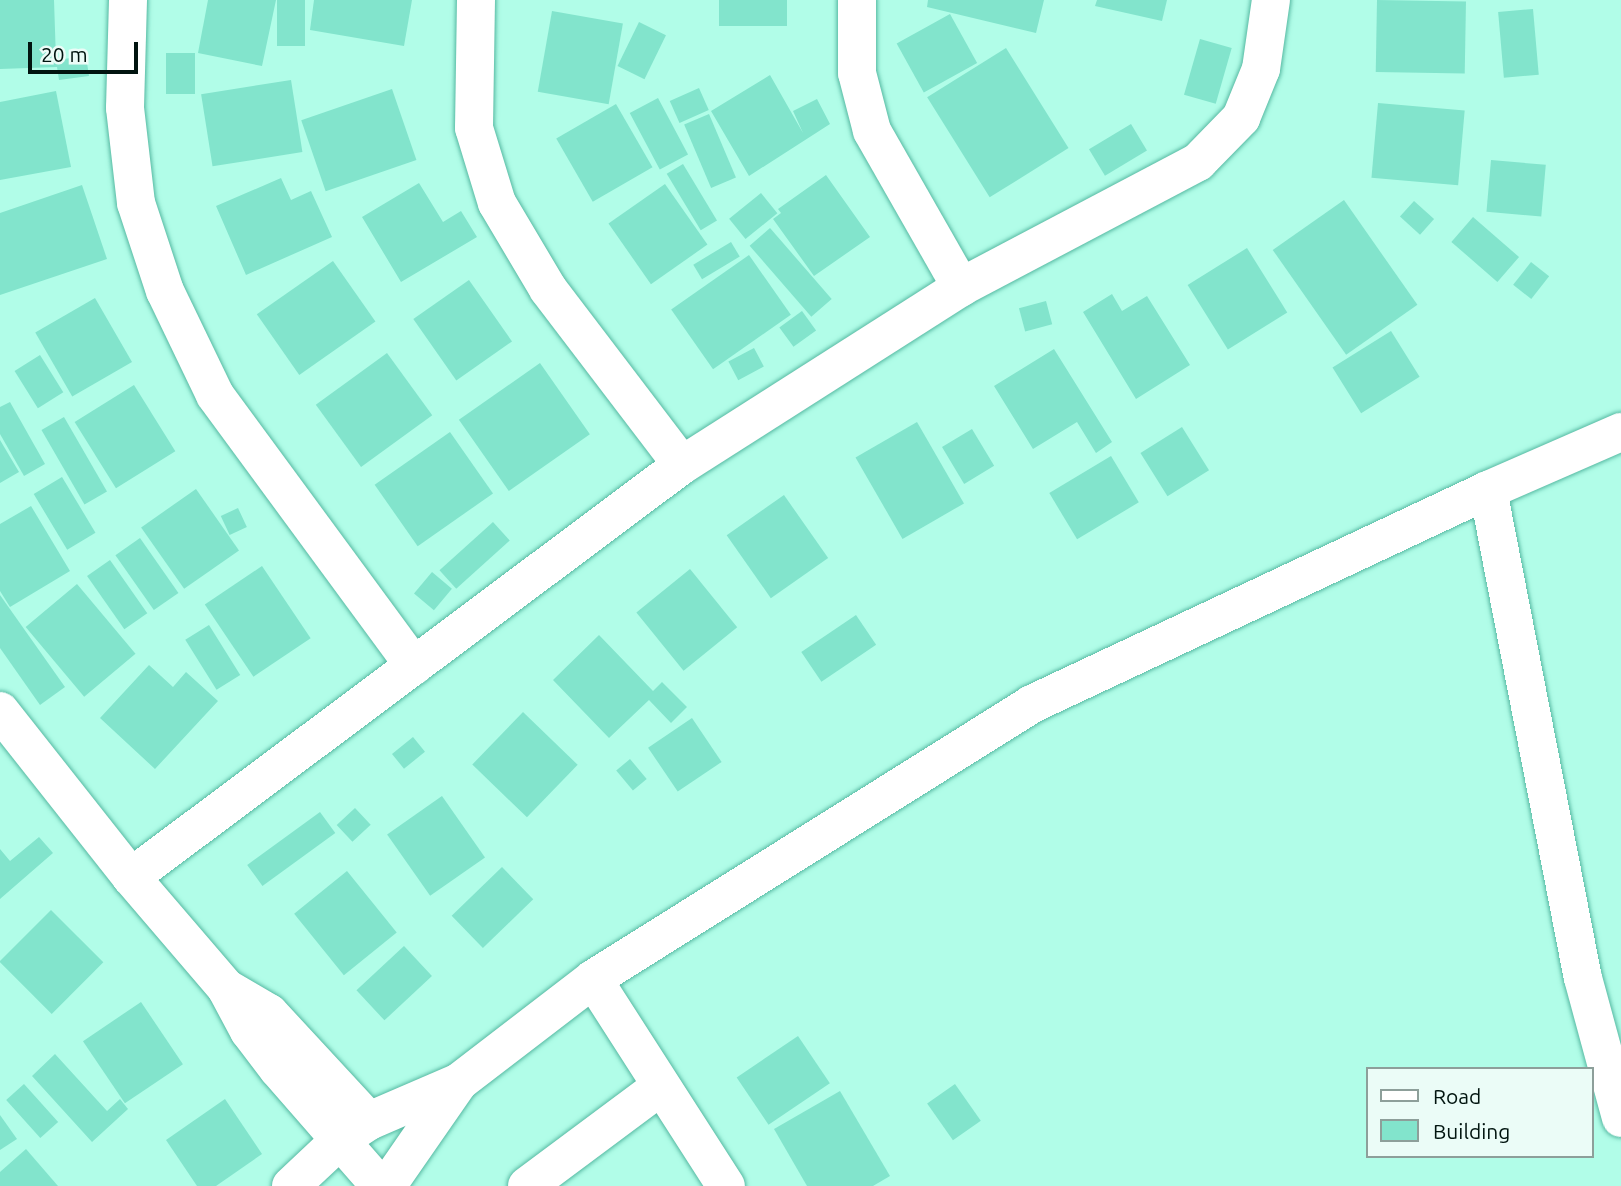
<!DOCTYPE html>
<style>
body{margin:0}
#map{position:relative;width:1621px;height:1186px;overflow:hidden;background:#b1fde8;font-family:Ubuntu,sans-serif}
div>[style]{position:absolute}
.building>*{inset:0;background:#82e4cc;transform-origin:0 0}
.roads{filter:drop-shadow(0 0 2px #56b9a2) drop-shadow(0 0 2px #56b9a2)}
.minor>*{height:38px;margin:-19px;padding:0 19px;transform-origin:19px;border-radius:19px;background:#fff}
span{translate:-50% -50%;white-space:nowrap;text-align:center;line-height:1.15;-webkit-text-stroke:7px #ebfcf7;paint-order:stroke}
.legend{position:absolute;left:1366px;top:1067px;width:228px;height:91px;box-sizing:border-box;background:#ebfcf7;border:2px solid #8d9f9a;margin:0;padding:9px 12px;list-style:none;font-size:21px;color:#01140f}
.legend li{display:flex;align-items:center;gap:14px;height:35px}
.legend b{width:35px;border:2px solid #8d9f9a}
.scale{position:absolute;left:28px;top:42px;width:110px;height:32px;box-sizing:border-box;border:4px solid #01140f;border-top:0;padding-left:9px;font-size:21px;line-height:24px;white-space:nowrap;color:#01140f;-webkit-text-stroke:5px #ebfcf7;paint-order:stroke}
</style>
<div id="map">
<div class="building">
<i style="clip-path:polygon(0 0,54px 0,56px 60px,86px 56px,89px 76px,59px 80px,57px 67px,0 69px)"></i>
<i style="clip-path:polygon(208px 0,276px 0,262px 66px,198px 53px)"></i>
<i style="left:277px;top:0;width:28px;height:46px"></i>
<i style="clip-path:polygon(314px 0,412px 0,404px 46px,310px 30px)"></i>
<i style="left:719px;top:0;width:68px;height:26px"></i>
<i style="clip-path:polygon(928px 0,1044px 0,1036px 33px,927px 7px)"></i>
<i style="clip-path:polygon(1097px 0,1167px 0,1162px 21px,1095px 6px)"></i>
<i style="left:1377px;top:0;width:89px;height:72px;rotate:1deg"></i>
<i style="left:1533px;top:9px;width:66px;height:35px;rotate:85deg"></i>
<i style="left:552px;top:11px;width:72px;height:82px;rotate:10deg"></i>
<i style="left:950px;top:14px;width:56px;height:61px;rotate:61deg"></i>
<i style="left:639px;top:22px;width:30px;height:49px;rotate:26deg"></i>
<i style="left:1200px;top:39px;width:33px;height:58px;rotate:16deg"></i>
<i style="left:1006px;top:48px;width:118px;height:93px;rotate:58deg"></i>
<i style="left:166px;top:53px;width:29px;height:41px"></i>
<i style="clip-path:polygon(770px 75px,803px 133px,793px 111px,817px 99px,830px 124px,749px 176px,711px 111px)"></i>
<i style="left:291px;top:80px;width:73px;height:91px;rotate:81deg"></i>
<i style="left:699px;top:88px;width:24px;height:32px;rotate:66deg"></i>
<i style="left:392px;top:89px;width:75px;height:96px;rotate:71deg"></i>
<i style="clip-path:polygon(56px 91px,71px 167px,0 180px,0 102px)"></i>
<i style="left:658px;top:98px;width:64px;height:32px;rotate:62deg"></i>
<i style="left:1378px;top:103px;width:87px;height:75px;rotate:5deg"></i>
<i style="left:616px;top:104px;width:73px;height:69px;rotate:60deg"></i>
<i style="left:709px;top:114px;width:69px;height:27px;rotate:67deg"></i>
<i style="left:1131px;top:124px;width:31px;height:49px;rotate:59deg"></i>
<i style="left:1491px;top:160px;width:55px;height:52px;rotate:5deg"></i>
<i style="left:683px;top:164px;width:66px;height:19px;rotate:59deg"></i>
<i style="clip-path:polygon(826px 175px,870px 237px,814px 276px,773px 219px,781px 213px,778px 209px)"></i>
<i style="clip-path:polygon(281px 178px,291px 200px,311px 191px,332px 237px,246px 275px,216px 206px)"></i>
<i style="clip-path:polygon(419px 183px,443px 222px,461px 211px,477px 237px,401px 282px,362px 217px)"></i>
<i style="left:665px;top:184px;width:74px;height:69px;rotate:55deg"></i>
<i style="clip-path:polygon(82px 185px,107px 259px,0 295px,0 213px)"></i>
<i style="left:761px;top:193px;width:26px;height:41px;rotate:51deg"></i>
<i style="left:1344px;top:200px;width:128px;height:87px;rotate:55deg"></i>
<i style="left:1414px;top:201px;width:27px;height:21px;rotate:42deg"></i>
<i style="left:1473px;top:217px;width:61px;height:33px;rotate:41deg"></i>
<i style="left:770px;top:228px;width:94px;height:27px;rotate:49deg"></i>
<i style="left:731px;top:242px;width:17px;height:44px;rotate:59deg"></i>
<i style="left:1247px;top:248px;width:76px;height:70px;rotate:58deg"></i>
<i style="left:749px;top:255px;width:73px;height:95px;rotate:55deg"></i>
<i style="left:333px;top:261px;width:74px;height:93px;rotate:55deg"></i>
<i style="left:1531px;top:262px;width:23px;height:29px;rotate:38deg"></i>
<i style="left:469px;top:280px;width:75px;height:68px;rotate:55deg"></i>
<i style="clip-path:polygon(1112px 294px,1122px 311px,1147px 296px,1190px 365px,1136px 399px,1083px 312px)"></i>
<i style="left:95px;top:298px;width:74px;height:69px;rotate:60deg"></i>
<i style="left:1046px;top:301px;width:24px;height:28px;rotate:75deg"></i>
<i style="left:802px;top:311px;width:24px;height:28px;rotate:54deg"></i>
<i style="left:1391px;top:331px;width:54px;height:69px;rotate:58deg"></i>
<i style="left:754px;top:348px;width:21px;height:29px;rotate:62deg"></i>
<i style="clip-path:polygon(1054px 349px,1112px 442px,1096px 453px,1077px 422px,1033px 449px,994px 386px)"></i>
<i style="left:387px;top:353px;width:77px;height:88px;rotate:54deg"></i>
<i style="left:40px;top:355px;width:44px;height:30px;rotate:58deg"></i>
<i style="left:540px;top:363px;width:87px;height:99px;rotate:55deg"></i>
<i style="left:134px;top:385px;width:78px;height:70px;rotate:58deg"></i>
<i style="clip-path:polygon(10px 402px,45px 464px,24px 476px,0 434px,0 407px)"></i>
<i style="left:64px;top:417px;width:86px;height:26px;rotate:60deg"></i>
<i style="left:917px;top:422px;width:94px;height:71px;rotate:60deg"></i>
<i style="left:1182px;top:427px;width:51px;height:49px;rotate:58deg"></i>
<i style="left:972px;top:429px;width:43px;height:35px;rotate:59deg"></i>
<i style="left:450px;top:432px;width:75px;height:92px;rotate:55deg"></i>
<i style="clip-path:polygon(0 440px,19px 472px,0 483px)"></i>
<i style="left:1111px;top:456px;width:54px;height:72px;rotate:59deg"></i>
<i style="left:62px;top:477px;width:65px;height:33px;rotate:59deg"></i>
<i style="left:196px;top:489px;width:75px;height:67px;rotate:55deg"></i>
<i style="left:784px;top:495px;width:77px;height:70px;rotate:55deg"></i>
<i style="clip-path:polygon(31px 506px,70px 571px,10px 607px,0 591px,0 524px)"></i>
<i style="left:238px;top:508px;width:21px;height:19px;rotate:65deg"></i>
<i style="left:493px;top:522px;width:25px;height:72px;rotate:48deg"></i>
<i style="left:140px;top:538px;width:67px;height:30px;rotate:55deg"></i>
<i style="left:110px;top:560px;width:65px;height:28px;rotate:55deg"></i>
<i style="left:262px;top:566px;width:87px;height:69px;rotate:56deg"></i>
<i style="left:690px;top:569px;width:75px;height:69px;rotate:51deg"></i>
<i style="left:432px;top:572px;width:26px;height:28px;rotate:40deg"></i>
<i style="left:77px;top:584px;width:91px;height:67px;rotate:50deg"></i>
<i style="clip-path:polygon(0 595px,65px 687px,40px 705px,0 648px)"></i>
<i style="left:856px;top:615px;width:36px;height:66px;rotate:56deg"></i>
<i style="left:209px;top:625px;width:59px;height:28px;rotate:58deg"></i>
<i style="clip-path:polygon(599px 635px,653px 691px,662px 682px,687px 707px,671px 723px,649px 700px,609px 738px,553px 680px)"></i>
<i style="clip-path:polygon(149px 665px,173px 687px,186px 672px,218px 701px,155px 769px,100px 718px)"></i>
<i style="left:523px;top:712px;width:76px;height:73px;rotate:44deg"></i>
<i style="left:692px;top:718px;width:53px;height:53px;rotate:56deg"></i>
<i style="left:413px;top:737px;width:19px;height:27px;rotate:51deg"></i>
<i style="left:630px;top:759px;width:26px;height:18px;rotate:50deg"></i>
<i style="left:442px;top:796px;width:75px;height:67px;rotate:55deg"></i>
<i style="left:355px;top:808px;width:23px;height:25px;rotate:47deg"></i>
<i style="left:320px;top:812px;width:26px;height:90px;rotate:54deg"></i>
<i style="clip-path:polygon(39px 837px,53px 853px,0 899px,0 849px,10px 861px)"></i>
<i style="left:502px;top:867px;width:45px;height:70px;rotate:46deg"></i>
<i style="left:347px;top:871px;width:79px;height:68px;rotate:51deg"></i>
<i style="left:51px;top:910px;width:74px;height:73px;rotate:45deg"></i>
<i style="left:404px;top:946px;width:41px;height:65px;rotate:47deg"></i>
<i style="left:141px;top:1002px;width:75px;height:70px;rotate:56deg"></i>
<i style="left:798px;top:1036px;width:57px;height:74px;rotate:56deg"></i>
<i style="clip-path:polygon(55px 1054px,107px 1111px,120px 1099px,128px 1109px,92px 1142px,32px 1076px)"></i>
<i style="left:24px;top:1084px;width:51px;height:24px;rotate:48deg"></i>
<i style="left:955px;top:1084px;width:45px;height:34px;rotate:55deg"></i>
<i style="clip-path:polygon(840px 1091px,890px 1176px,873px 1186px,807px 1186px,774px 1129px)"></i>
<i style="clip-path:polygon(225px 1099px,262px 1154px,216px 1186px,197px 1186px,166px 1140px)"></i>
<i style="clip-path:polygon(0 1115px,17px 1139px,0 1150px)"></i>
<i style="clip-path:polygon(26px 1149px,58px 1186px,0 1186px,0 1172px)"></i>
</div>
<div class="roads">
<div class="minor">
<i style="left:128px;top:0;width:108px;rotate:91.6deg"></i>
<i style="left:125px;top:108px;width:96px;rotate:83.4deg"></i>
<i style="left:136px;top:203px;width:93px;rotate:71.8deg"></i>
<i style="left:165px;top:291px;width:115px;rotate:64.3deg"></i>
<i style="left:215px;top:395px;width:336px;rotate:53.7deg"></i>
<i style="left:476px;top:0;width:128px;rotate:90.9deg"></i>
<i style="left:474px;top:128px;width:78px;rotate:73deg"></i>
<i style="left:497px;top:203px;width:100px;rotate:59.3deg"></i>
<i style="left:548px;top:289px;width:221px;rotate:52.7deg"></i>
<i style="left:857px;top:0;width:73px;rotate:90deg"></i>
<i style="left:857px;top:73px;width:60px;rotate:75.5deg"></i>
<i style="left:872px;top:131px;width:180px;rotate:60.3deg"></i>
<i style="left:1488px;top:490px;width:497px;rotate:79deg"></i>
<i style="left:1583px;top:978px;width:145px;rotate:74.8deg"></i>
<i style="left:0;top:711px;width:211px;rotate:51.7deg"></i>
<i style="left:131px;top:877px;width:146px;rotate:49.4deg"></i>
<i style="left:226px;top:988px;width:49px;rotate:61.9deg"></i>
<i style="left:249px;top:1031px;width:48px;rotate:52.7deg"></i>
<i style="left:278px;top:1069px;width:155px;rotate:48.9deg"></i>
<i style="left:131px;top:877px;width:688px;rotate:-36.79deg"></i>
<i style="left:682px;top:465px;width:331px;rotate:-32.5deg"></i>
<i style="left:961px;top:287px;width:268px;rotate:-27.8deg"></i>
<i style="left:1198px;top:162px;width:62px;rotate:-45.7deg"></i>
<i style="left:1241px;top:118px;width:53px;rotate:-67.8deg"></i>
<i style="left:1261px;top:69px;width:70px;rotate:-81.8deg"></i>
<i style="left:593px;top:979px;width:246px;rotate:57.3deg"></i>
<i style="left:226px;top:988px;width:50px;rotate:30.2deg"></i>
<i style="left:269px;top:1013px;width:147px;rotate:47.2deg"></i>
<i style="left:291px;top:1186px;width:67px;rotate:-43.2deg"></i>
<i style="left:340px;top:1140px;width:35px;rotate:-33deg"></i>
<i style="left:369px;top:1121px;width:98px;rotate:-23.4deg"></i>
<i style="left:459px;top:1082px;width:169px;rotate:-37.5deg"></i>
<i style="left:593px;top:979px;width:518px;rotate:-32.06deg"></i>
<i style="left:1032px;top:704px;width:504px;rotate:-25.14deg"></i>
<i style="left:1488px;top:490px;width:145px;rotate:-23.6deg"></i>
<i style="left:387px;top:1186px;width:126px;rotate:-55.3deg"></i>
<i style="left:527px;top:1186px;width:167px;rotate:-36.7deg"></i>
</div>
</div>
<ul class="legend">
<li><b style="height:9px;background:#fff"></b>Road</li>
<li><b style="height:19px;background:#82e4cc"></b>Building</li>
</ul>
<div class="scale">20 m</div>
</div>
